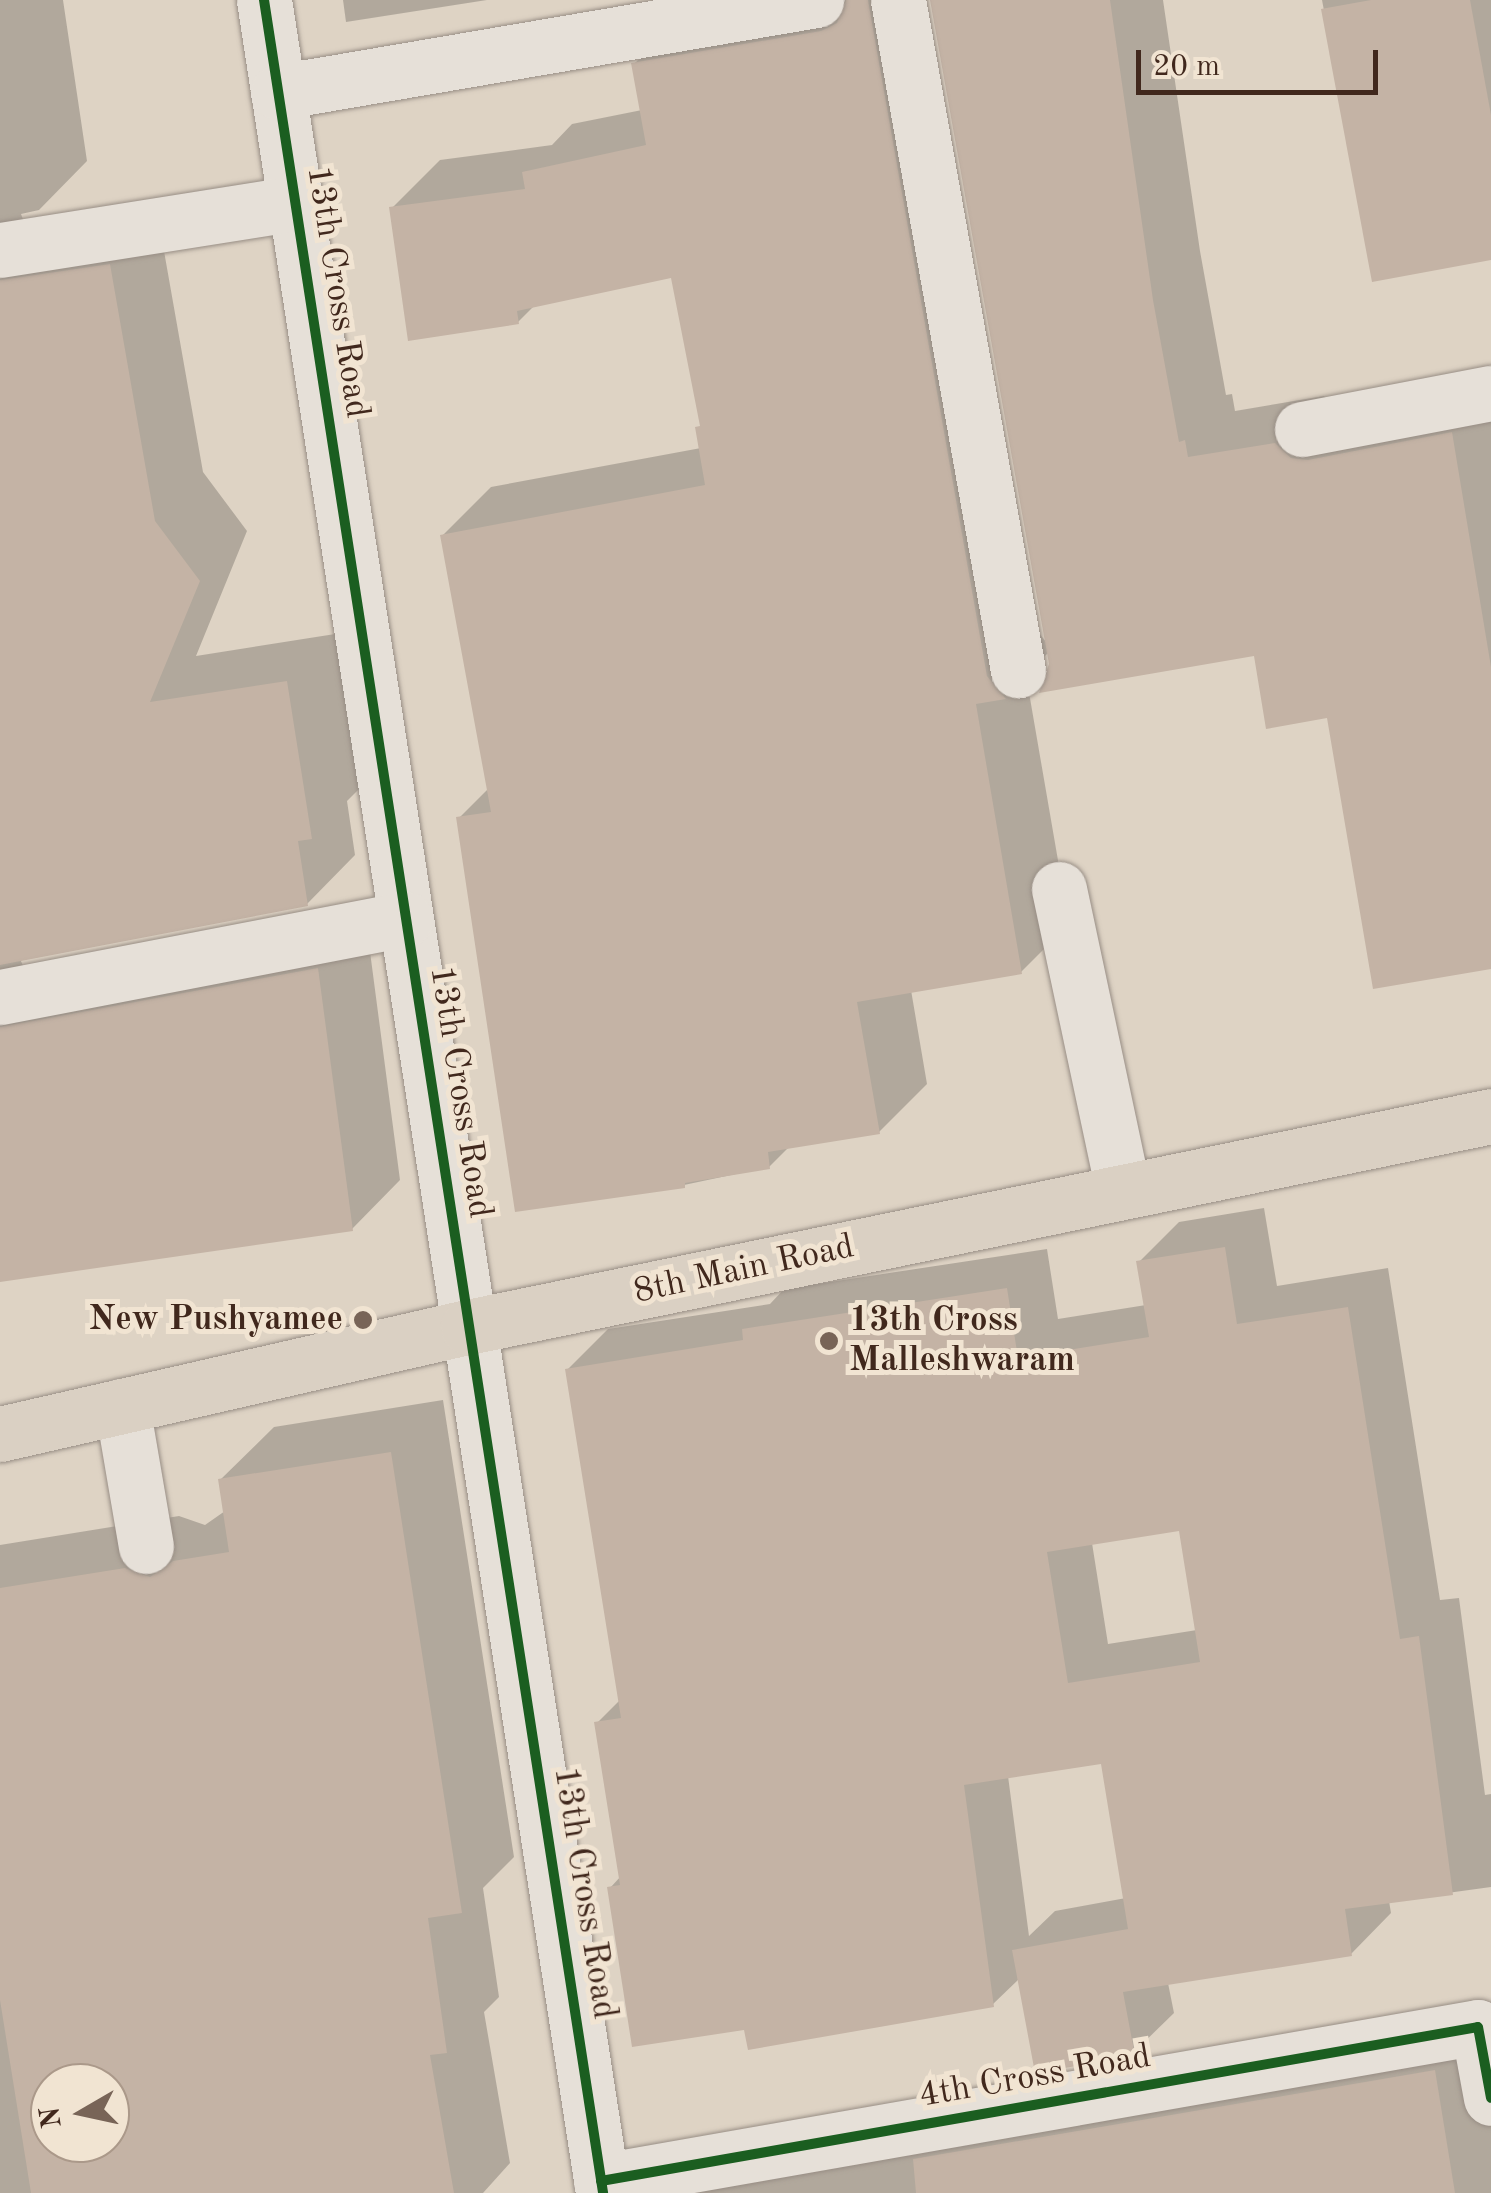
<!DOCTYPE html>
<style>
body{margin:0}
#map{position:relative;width:1491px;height:2193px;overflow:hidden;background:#ded3c4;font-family:"Old Standard TT",serif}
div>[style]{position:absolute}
.shadow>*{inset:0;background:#0003}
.building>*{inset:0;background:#c4b3a5}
.roads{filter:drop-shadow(0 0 2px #988e85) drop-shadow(0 0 2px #988e85)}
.minor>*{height:55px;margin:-27.5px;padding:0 27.5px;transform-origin:27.5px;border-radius:27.5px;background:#e6e0d8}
.major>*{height:55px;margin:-27.5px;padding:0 27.5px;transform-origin:27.5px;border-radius:27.5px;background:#dad0c3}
.cycleway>*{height:10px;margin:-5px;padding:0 5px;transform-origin:5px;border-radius:5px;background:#1b5e20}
.dots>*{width:28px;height:28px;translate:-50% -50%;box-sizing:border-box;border:5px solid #f1e4d2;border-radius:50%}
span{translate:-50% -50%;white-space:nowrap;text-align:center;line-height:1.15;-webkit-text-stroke:10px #f1e4d2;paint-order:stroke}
.street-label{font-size:35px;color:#41281d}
.poi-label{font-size:35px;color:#41281d;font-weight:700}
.right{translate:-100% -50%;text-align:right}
.left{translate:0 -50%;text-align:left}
.north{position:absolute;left:30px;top:2063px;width:100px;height:100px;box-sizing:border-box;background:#f1e4d2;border:2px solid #ab998a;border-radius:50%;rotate:261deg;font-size:28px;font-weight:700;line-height:40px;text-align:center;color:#41281d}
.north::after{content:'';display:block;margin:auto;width:35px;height:45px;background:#786457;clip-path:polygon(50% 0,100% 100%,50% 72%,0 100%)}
.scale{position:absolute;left:1136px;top:50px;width:242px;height:45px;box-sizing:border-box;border:5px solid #41281d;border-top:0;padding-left:12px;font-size:30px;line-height:35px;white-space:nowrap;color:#41281d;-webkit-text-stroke:8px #f1e4d2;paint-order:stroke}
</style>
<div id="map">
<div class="shadow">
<i style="clip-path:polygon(0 0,63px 0,87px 161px,39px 210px,21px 214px,24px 222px,158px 217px,203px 472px,247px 531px,196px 656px,335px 634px,360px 788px,347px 801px,355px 855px,307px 904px,20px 959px,25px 970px,366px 921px,400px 1180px,352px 1229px,0 1280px)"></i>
<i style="clip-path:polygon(343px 0,487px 0,346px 22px)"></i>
<i style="clip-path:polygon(776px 0,922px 0,1034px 627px,1047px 643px,932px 0,1163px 0,1200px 251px,1226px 395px,1232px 394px,1235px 411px,1324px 396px,1339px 411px,1491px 387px,1491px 967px,1329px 715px,1256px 653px,1051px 665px,1049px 652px,1026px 675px,1069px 924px,1021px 972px,911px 990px,927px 1084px,879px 1132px,790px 1146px,769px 1167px,684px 1185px,459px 818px,489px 788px,443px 535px,491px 487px,701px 448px,702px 423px,673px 275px,536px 304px,518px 322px,392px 208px,440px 160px,552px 145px,572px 124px,642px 110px,634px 64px,682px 16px)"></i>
<i style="clip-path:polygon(1322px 0,1491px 0,1491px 258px,1374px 279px)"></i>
<i style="clip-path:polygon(evenodd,1264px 1208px,1277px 1286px,1388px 1268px,1440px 1600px,1459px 1598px,1485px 1795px,1491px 1794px,1491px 1887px,1389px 1901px,1391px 1913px,1351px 1954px,1168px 1983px,1174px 2013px,1133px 2053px,1020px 1978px,992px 2005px,746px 2027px,610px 1888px,621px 1876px,597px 1723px,620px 1700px,568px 1369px,608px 1329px,770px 1304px,784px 1289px,1047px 1249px,1058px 1319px,1146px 1305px,1139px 1262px,1179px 1222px,1264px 1208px,1181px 1528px,1197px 1630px,1108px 1644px,1092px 1543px,1181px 1528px,1264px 1208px,1103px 1761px,1126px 1898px,1055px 1911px,1029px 1936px,1008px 1776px,1103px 1761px)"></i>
<i style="clip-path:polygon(evenodd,443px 1400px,514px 1857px,483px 1888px,499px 1997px,484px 2012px,510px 2163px,483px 2193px,0 2193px,0 1545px,179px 1516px,205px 1525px,225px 1511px,220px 1480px,274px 1427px,443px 1400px,50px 2083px,110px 2083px,110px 2143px,50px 2143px,50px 2083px)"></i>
<i style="clip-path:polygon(1478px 2028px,1491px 2097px,1491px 2193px,668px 2193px)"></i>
</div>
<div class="building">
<i style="clip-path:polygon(846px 0,868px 0,987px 676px,1006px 699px,976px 704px,1022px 974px,857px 1002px,880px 1134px,768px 1152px,770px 1169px,685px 1183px,685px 1188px,515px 1212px,456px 817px,491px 812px,440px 535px,705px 485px,695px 427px,700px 426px,671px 278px,517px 311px,519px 324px,408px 341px,389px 207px,525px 189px,522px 172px,646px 145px,631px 63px,821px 31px,837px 23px)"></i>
<i style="clip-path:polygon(930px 0,1110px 0,1153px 300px,1179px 442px,1185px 440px,1188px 457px,1275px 443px,1291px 458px,1308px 460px,1452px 432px,1491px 667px,1491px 969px,1373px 989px,1327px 718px,1266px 729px,1254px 656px,1039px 693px,1049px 664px)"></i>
<i style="clip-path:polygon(1371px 0,1470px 0,1491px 115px,1491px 260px,1372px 282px,1321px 9px)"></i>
<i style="clip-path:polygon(110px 264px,155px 521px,200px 581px,150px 702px,287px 681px,312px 839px,298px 841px,308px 906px,0 965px,0 280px)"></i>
<i style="clip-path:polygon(318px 968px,353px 1231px,0 1282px,0 1027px)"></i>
<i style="clip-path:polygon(evenodd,1225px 1247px,1237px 1324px,1348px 1307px,1400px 1639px,1419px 1636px,1453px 1895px,1345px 1909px,1352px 1956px,1123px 1992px,1135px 2056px,1035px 2073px,1012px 1950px,1128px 1929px,1101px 1764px,964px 1785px,994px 2007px,748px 2050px,744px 2030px,632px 2047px,607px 1887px,620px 1885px,594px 1722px,621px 1718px,565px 1369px,743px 1340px,742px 1329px,1007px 1288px,1018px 1358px,1149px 1337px,1136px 1261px,1225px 1247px,1179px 1531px,1200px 1662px,1068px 1683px,1047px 1552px,1179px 1531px)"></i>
<i style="clip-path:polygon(evenodd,391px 1452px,462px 1913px,428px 1918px,447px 2053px,430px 2055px,454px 2193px,31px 2193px,0 2000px,0 1588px,125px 1568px,150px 1577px,173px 1561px,229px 1552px,218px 1479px,391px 1452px,50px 2083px,110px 2083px,110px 2143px,50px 2143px,50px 2083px)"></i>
<i style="clip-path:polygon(1435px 2070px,1455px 2193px,916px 2193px,913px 2159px)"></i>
</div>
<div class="roads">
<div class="minor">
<i style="left:264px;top:0;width:2219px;rotate:81.21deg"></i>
<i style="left:898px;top:0;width:681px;rotate:79.85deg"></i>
<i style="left:278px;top:92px;width:546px;rotate:-9.7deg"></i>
<i style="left:0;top:250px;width:300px;rotate:-9deg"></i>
<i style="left:1302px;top:429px;width:192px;rotate:-10.8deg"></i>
<i style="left:1059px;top:889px;width:309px;rotate:78deg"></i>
<i style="left:0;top:997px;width:413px;rotate:-10.9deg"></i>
<i style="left:122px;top:1406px;width:142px;rotate:80.3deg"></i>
<i style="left:601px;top:2181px;width:890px;rotate:-9.96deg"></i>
<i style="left:1478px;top:2027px;width:72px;rotate:79.6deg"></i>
</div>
<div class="major">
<i style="left:0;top:1434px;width:480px;rotate:-12.9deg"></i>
<i style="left:468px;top:1327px;width:1045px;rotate:-11.65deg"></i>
</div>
</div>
<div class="cycleway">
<i style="left:264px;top:0;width:2219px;rotate:81.21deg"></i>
<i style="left:601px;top:2181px;width:890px;rotate:-9.96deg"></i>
<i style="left:1478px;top:2027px;width:72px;rotate:79.6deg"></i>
</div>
<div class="dots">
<i style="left:363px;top:1320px;background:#786457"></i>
<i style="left:829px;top:1341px;background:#786457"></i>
</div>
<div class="street-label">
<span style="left:337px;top:292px;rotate:81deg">13th Cross Road</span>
<span style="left:460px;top:1092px;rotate:81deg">13th Cross Road</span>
<span style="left:744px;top:1270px;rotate:-12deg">8th Main Road</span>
<span style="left:584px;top:1893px;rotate:81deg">13th Cross Road</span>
<span style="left:1035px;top:2077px;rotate:-10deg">4th Cross Road</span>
</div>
<div class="poi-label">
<span class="right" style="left:343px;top:1320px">New Pushyamee</span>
<span class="left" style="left:849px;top:1341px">13th Cross<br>Malleshwaram</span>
</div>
<div class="north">N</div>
<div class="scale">20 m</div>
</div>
